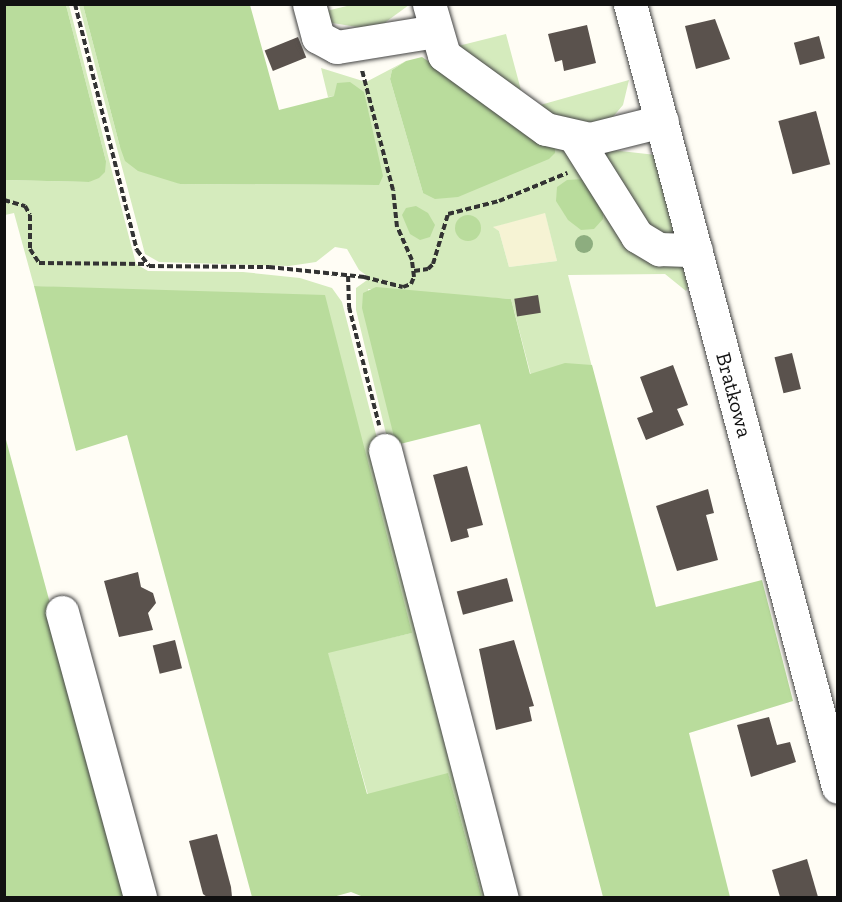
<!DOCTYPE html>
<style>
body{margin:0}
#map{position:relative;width:842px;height:902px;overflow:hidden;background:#fffdf5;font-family:"Zilla Slab",serif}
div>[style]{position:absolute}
.farmland>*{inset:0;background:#f6f3d4}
.green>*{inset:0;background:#d5ebbd}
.forest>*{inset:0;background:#b9dc9c}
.round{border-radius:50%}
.building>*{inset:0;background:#5a524d;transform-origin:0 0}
.path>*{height:4px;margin-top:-2px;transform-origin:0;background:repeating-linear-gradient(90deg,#333 0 6px,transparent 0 9px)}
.roads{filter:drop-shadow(0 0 2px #444) drop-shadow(0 0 2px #444)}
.minor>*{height:33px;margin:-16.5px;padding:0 16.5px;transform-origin:16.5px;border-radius:16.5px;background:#fff}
.trees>*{width:18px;height:18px;margin:-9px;border-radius:50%;background:#8dad7f}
span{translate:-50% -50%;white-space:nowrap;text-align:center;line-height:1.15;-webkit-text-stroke:6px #fff;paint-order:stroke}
.street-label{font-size:21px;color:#111}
.frame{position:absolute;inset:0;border:6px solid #111;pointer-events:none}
</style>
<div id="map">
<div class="farmland">
<i style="clip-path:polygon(545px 212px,557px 261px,509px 267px,499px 231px,492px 227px)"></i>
</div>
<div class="green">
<i style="clip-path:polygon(66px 5px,69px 5px,136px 264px,148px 271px,243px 272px,300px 278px,332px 288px,342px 302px,495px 897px,482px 897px,448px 774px,368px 795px,327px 652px,412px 633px,54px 287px,34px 286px,14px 213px,5px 215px,5px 180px,89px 182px,106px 161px)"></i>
<i style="clip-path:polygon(evenodd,79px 5px,83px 5px,120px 147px,180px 184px,379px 185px,334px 96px,328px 97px,321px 68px,366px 82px,406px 61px,392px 70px,390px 79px,423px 193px,555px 147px,572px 149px,680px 260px,692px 281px,686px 291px,665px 274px,568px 275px,623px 486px,564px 502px,511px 299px,368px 289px,396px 445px,396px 475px,356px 310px,356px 288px,370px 278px,359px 270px,347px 249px,335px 247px,316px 262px,289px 266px,159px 262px,145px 254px,79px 5px,545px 213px,557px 261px,509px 267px,499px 231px,493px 227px,545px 213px)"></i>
<i style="clip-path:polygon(351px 5px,409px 5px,383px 24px,370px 29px,326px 22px,318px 13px)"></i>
<i style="clip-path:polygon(506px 34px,526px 109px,629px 80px,623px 105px,612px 118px,588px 132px,556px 127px,526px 109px,446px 49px)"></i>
<i style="clip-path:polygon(585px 147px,656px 155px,682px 235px,667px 246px)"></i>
</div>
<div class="forest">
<i style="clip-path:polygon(5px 4px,66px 5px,106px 161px,105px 172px,99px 178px,89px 182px,5px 180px)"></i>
<i style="clip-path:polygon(83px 5px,250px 5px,279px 110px,334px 96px,337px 83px,350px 82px,364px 92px,383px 176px,379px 185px,180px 184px,138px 171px,125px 161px,120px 147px)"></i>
<i style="clip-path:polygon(422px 57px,555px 147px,555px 153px,549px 159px,458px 197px,435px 199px,423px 193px,390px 79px,392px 70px,406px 61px)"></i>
<i style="clip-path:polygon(584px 179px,603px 203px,603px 219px,594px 229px,581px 230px,568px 220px,556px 201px,557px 187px,567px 180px)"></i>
<i style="clip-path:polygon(416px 206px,428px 213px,435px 225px,430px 237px,420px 240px,410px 234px,402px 215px,406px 208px)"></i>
<i class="round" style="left:455px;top:215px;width:26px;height:26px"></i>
<i style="clip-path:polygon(34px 286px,325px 295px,412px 633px,328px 653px,367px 794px,448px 773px,482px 897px,366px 898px,351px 892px,333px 897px,252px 897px,127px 435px,76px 451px)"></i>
<i style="clip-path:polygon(376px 287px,511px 299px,530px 374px,565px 363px,592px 365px,656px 607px,762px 580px,793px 701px,689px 733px,730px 897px,603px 897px,480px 424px,396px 445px,362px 308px,363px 293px)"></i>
<i style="clip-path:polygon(5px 436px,129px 897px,5px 897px)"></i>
</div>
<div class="building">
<i style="clip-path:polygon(715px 19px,730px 59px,696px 69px,685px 26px)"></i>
<i style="clip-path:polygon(587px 25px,596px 63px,564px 71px,562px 60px,555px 62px,548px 34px)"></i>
<i style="left:819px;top:36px;width:23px;height:26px;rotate:75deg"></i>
<i style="left:298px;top:37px;width:22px;height:36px;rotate:68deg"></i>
<i style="left:816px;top:111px;width:55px;height:39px;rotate:75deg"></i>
<i style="left:538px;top:295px;width:18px;height:24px;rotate:81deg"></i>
<i style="left:792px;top:353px;width:37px;height:18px;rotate:76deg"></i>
<i style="clip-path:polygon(673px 365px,688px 405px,677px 409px,684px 425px,646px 440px,637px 418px,653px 412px,640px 377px)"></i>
<i style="clip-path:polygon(467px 466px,483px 525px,467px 529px,469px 537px,451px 542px,433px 475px)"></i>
<i style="clip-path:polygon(708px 489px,714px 513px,706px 515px,718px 560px,677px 571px,656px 506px)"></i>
<i style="clip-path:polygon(138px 572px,141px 587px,153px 593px,156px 603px,148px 613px,153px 630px,119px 637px,104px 581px)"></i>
<i style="left:507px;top:578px;width:24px;height:52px;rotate:75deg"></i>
<i style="left:175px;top:640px;width:29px;height:23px;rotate:76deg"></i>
<i style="clip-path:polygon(514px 640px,534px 706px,529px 707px,532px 721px,496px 730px,479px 649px)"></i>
<i style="clip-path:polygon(769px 717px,777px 745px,790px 742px,796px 762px,751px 777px,737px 725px)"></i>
<i style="clip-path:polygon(217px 834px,231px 887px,232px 897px,207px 897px,203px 894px,189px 841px)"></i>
<i style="clip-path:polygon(807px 859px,818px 897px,780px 897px,772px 870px)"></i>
</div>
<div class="path">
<i style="left:75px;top:4px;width:254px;rotate:75.9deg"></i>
<i style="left:137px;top:250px;width:20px;rotate:53deg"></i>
<i style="left:149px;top:266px;width:120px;rotate:0.5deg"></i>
<i style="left:269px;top:267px;width:96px;rotate:6deg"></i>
<i style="left:364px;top:277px;width:40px;rotate:14.4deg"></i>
<i style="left:403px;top:287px;width:9px;rotate:-21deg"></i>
<i style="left:411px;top:284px;width:8px;rotate:-67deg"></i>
<i style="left:414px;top:277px;width:17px;rotate:-97deg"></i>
<i style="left:412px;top:260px;width:36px;rotate:-114deg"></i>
<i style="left:397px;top:227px;width:37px;rotate:-96deg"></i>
<i style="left:393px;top:190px;width:124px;rotate:-104.5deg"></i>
<i style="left:4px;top:200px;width:22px;rotate:16deg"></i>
<i style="left:25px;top:206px;width:10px;rotate:61deg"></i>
<i style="left:30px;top:215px;width:34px;rotate:90deg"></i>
<i style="left:30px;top:249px;width:17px;rotate:57deg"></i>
<i style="left:39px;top:263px;width:107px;rotate:0.5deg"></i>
<i style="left:414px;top:271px;width:14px;rotate:-8deg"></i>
<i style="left:428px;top:269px;width:7px;rotate:-45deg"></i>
<i style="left:433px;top:264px;width:52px;rotate:-73.3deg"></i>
<i style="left:448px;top:214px;width:53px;rotate:-14.3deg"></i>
<i style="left:499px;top:201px;width:74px;rotate:-22.4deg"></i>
<i style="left:348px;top:276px;width:31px;rotate:88deg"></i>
<i style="left:349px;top:307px;width:122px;rotate:75.7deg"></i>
</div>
<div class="roads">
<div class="minor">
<i style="left:309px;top:4px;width:34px;rotate:75deg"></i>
<i style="left:318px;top:37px;width:21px;rotate:28deg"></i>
<i style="left:337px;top:47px;width:100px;rotate:-9.2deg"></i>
<i style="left:429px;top:4px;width:53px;rotate:73.6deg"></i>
<i style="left:444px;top:55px;width:126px;rotate:36deg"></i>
<i style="left:546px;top:129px;width:45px;rotate:12.8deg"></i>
<i style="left:590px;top:139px;width:74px;rotate:-14deg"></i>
<i style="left:630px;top:4px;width:810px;rotate:75.12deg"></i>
<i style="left:576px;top:139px;width:115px;rotate:57.8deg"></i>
<i style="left:637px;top:236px;width:26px;rotate:31deg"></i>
<i style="left:659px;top:249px;width:37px;rotate:2deg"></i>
<i style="left:385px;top:450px;width:463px;rotate:75.4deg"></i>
<i style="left:62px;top:612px;width:296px;rotate:74.7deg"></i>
</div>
</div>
<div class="trees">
<i style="left:584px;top:244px"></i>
</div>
<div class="street-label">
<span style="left:734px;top:395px;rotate:75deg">Bratkowa</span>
</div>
<div class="frame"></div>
</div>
